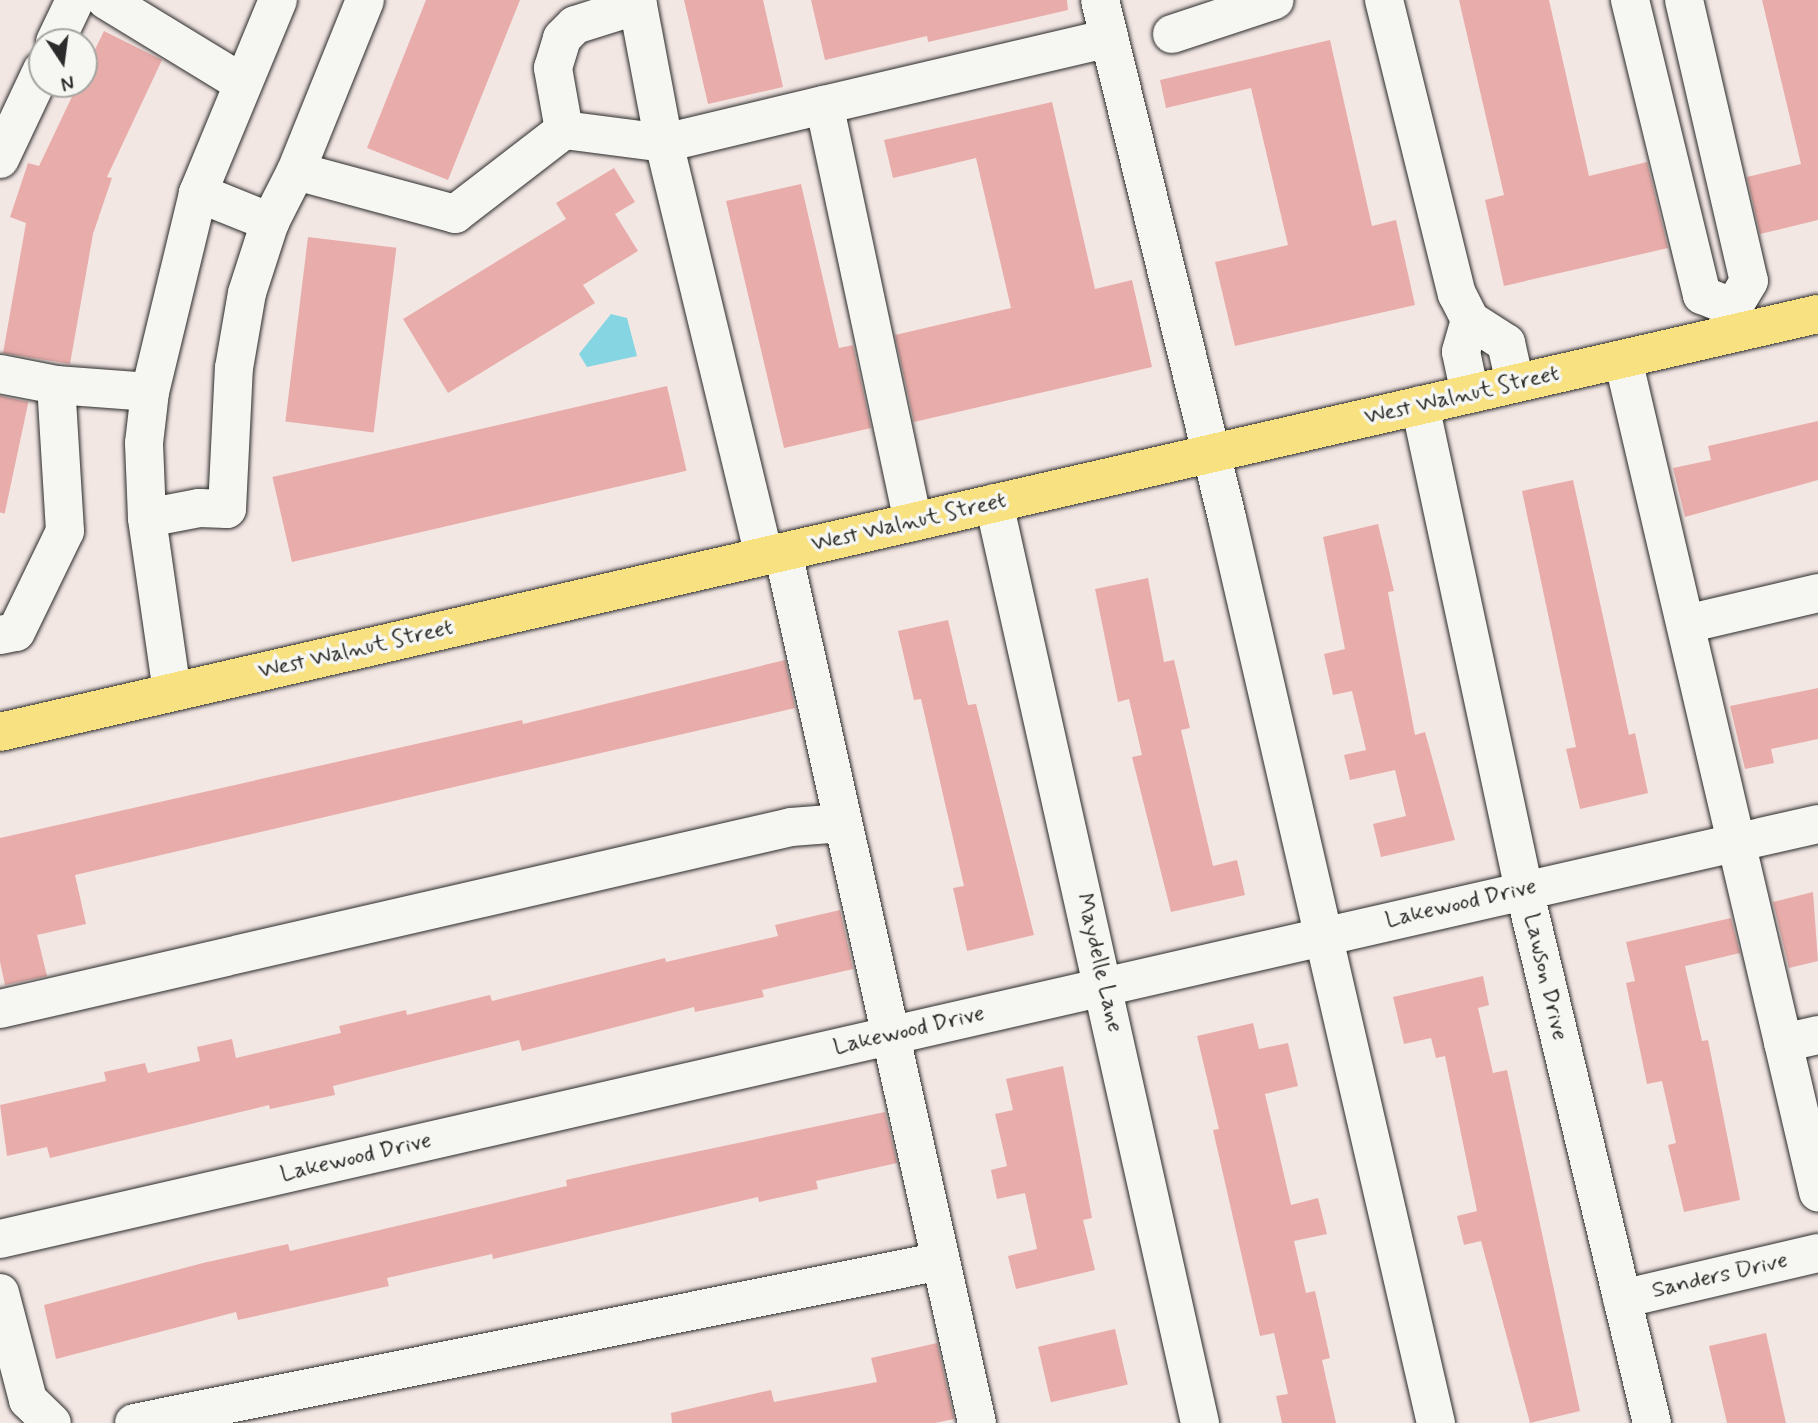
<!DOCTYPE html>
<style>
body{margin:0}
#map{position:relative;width:1818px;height:1423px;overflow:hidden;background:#f3e7e4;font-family:Mynerve,sans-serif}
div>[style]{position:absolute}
.water>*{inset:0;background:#86d5e2}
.building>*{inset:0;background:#e8adaa;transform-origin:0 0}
.roads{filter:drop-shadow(0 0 2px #2b2b2b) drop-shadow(0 0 2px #2b2b2b)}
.minor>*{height:38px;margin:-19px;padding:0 19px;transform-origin:19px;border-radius:19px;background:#f6f6f2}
.major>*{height:38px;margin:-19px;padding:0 19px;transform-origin:19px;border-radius:19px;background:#f8e181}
span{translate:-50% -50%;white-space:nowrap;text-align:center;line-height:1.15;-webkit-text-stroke:7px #f6f6f2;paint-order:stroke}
.street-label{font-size:23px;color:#2b2b2b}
.north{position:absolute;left:28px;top:28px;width:70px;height:70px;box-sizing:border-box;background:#f6f6f2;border:2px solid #a5a5a2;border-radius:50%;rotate:167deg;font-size:19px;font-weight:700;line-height:28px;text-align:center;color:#2b2b2b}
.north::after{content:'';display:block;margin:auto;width:24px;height:32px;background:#2b2b2b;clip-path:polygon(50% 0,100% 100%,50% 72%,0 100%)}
</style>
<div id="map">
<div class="water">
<i style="clip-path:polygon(611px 314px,627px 318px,637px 356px,587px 367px,579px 354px)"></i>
</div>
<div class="building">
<i style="clip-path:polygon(426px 0,520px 0,448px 180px,367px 148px)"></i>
<i style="clip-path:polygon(684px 0,763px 0,783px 87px,708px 104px)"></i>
<i style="clip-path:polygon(811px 0,1067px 0,1068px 10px,928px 42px,927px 36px,825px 60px)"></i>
<i style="clip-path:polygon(1459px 0,1549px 0,1589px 176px,1647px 162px,1668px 248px,1504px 286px,1485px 200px,1504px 195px)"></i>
<i style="clip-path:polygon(1762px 0,1818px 0,1818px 220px,1760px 234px,1747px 177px,1801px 164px)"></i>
<i style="clip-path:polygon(104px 31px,162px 60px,107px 177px,112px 178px,93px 234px,70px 364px,3px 353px,26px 223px,10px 217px,28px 163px,39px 166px,78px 84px,84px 84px,84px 72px)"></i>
<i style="clip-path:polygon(1330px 40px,1372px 226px,1396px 220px,1415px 305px,1235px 346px,1215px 262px,1288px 245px,1251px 88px,1166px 108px,1160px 80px)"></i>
<i style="clip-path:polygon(1052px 102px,1095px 289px,1132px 280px,1152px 367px,914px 422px,895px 335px,1011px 308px,976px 158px,893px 178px,884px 140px)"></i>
<i style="clip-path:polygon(614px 168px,635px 202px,615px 214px,638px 251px,583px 285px,595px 303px,448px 393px,403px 319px,566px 219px,556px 203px)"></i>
<i style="clip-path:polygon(801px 184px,839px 348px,853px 345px,871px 428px,784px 448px,726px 201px)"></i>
<i style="left:308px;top:237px;width:89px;height:186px;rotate:7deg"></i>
<i style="left:667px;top:386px;width:87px;height:405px;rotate:77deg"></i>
<i style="left:0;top:396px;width:29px;height:114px;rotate:12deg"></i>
<i style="clip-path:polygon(1818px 421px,1818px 480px,1685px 517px,1673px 468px,1711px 460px,1708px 446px)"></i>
<i style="clip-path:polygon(1573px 480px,1629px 735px,1635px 733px,1648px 793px,1580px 809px,1566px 749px,1576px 747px,1522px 491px)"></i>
<i style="clip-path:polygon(1378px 524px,1394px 591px,1388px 592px,1415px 735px,1425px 732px,1455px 840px,1381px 857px,1373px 824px,1406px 816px,1395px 770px,1350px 780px,1344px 755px,1366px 750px,1352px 691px,1333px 695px,1324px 654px,1345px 649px,1323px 537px)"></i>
<i style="clip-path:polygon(1148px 578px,1164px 662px,1174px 660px,1190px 728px,1181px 730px,1213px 866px,1237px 860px,1245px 895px,1171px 912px,1132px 757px,1142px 755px,1129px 699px,1118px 702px,1095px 589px)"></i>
<i style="clip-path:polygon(948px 620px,968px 705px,976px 704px,1034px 935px,967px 951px,953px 888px,964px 886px,921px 699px,914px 700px,898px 631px)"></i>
<i style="clip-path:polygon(785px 660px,795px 708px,75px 875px,86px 924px,37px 935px,47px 976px,5px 985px,0 962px,0 838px,522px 720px,523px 724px)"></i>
<i style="clip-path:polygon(1818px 688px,1818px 739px,1771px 749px,1774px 763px,1745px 769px,1730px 706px)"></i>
<i style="clip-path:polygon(1813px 892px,1818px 961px,1789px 968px,1773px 902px)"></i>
<i style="clip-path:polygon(840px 910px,853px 969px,762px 990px,764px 997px,695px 1012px,694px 1007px,522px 1051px,519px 1040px,333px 1086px,335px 1095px,270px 1109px,269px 1105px,50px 1158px,47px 1147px,7px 1156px,0 1105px,106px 1081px,104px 1072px,145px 1063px,148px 1073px,200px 1061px,197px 1047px,232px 1039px,236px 1058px,341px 1033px,339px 1026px,406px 1010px,407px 1015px,490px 995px,492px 1001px,665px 958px,666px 962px,778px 936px,775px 925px)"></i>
<i style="clip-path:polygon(1731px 918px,1740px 953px,1685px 966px,1702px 1041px,1708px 1040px,1740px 1200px,1684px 1212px,1668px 1145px,1676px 1143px,1662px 1081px,1647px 1084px,1641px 1055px,1626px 983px,1635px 981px,1626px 942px)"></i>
<i style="clip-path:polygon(1483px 976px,1489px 1005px,1478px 1008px,1493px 1073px,1507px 1070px,1580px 1411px,1530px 1423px,1481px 1241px,1464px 1245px,1457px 1216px,1477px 1211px,1445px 1056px,1436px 1058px,1431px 1038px,1404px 1044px,1393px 997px)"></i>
<i style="clip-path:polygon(1253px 1023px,1259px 1049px,1288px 1043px,1298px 1086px,1265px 1094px,1291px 1205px,1318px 1198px,1327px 1234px,1294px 1241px,1306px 1293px,1315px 1291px,1330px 1358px,1322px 1360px,1336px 1423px,1282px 1423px,1276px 1396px,1288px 1394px,1274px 1333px,1260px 1336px,1213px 1130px,1219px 1129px,1197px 1036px)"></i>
<i style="clip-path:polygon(1063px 1066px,1092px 1218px,1083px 1220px,1095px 1270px,1016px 1289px,1008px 1256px,1037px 1249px,1025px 1193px,997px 1199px,991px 1170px,1007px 1166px,995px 1114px,1013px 1110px,1006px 1079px)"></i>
<i style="clip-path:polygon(885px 1112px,897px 1163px,816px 1181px,818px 1189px,759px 1202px,758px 1197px,493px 1259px,492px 1254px,387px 1278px,389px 1286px,238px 1320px,236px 1312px,56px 1359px,44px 1305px,203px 1263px,288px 1244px,290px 1251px,567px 1186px,566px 1180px,633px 1165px)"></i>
<i style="left:1115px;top:1329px;width:57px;height:79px;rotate:77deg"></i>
<i style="clip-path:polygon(1766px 1333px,1786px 1423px,1727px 1423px,1709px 1346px)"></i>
<i style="clip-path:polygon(937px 1343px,954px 1419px,935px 1423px,672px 1423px,671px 1413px,771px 1390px,774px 1402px,877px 1382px,871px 1358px)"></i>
</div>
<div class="roads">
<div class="minor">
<i style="left:106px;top:0;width:159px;rotate:31.4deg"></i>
<i style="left:1100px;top:0;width:533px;rotate:76.22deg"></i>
<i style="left:1227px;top:518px;width:929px;rotate:77deg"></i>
<i style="left:1384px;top:0;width:303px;rotate:76.1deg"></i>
<i style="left:1457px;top:294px;width:29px;rotate:63deg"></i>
<i style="left:1470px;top:320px;width:43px;rotate:32.6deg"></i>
<i style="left:1506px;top:343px;width:41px;rotate:77.3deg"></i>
<i style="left:1630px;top:0;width:304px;rotate:76.3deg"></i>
<i style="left:1702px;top:295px;width:31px;rotate:22deg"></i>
<i style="left:1731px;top:307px;width:26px;rotate:79deg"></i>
<i style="left:1684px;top:0;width:288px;rotate:77deg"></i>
<i style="left:1749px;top:281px;width:35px;rotate:121deg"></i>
<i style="left:1172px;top:34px;width:108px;rotate:-18.3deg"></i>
<i style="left:55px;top:42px;width:47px;rotate:-64.5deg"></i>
<i style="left:564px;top:130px;width:63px;rotate:-100.1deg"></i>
<i style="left:553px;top:68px;width:31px;rotate:-73deg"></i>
<i style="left:562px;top:38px;width:18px;rotate:-45deg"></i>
<i style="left:575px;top:25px;width:66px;rotate:-17.6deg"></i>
<i style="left:0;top:159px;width:98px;rotate:-64.7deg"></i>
<i style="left:296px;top:171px;width:165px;rotate:15.1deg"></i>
<i style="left:455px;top:214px;width:138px;rotate:-37.6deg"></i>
<i style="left:564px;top:130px;width:101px;rotate:7.4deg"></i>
<i style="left:664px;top:143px;width:146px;rotate:-100.7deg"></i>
<i style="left:198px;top:193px;width:78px;rotate:21.9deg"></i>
<i style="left:1470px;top:320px;width:33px;rotate:106deg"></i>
<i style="left:1461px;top:352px;width:43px;rotate:77.9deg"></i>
<i style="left:1623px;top:359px;width:856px;rotate:76.82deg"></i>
<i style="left:0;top:374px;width:57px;rotate:11.1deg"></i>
<i style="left:56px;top:385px;width:94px;rotate:4.3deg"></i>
<i style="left:1420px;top:405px;width:495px;rotate:77.9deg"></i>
<i style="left:1524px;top:889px;width:549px;rotate:76.52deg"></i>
<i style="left:994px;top:503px;width:943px;rotate:77.38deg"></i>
<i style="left:147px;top:518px;width:53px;rotate:-10.9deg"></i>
<i style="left:199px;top:508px;width:28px;rotate:2deg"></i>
<i style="left:227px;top:509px;width:141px;rotate:-87.2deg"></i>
<i style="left:234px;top:368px;width:76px;rotate:-80.2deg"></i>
<i style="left:247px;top:293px;width:75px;rotate:-72.1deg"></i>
<i style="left:270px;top:222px;width:57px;rotate:-63deg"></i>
<i style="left:296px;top:171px;width:184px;rotate:-68deg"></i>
<i style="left:913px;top:522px;width:426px;rotate:-102deg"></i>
<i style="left:824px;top:105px;width:293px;rotate:-13.2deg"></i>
<i style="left:783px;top:552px;width:892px;rotate:77.44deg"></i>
<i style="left:764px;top:556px;width:425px;rotate:-103.6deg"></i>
<i style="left:664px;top:143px;width:164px;rotate:-13.4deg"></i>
<i style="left:1686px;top:624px;width:136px;rotate:-13.2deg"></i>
<i style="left:0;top:635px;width:16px;rotate:-11deg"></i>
<i style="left:16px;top:632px;width:112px;rotate:-64.1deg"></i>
<i style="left:65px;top:531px;width:146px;rotate:-93.5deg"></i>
<i style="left:172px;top:692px;width:176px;rotate:-98.2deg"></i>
<i style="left:147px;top:518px;width:75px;rotate:-92.3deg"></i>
<i style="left:144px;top:443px;width:51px;rotate:-83.3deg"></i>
<i style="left:150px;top:392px;width:205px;rotate:-76.4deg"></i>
<i style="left:198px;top:193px;width:209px;rotate:-67.5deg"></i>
<i style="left:0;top:1009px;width:812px;rotate:-12.96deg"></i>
<i style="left:791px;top:827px;width:52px;rotate:-4.4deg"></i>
<i style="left:1783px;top:1043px;width:36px;rotate:-13deg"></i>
<i style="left:0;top:1239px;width:1865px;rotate:-12.86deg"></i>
<i style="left:0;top:1293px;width:111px;rotate:75.3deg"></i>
<i style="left:28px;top:1400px;width:33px;rotate:44deg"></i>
<i style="left:1622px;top:1299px;width:201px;rotate:-13.2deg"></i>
<i style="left:134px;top:1423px;width:823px;rotate:-11.35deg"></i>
</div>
<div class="major">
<i style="left:0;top:732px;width:1865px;rotate:-12.95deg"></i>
</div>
</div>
<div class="street-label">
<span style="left:1462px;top:396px;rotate:-13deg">West Walnut Street</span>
<span style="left:909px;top:523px;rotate:-13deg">West Walnut Street</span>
<span style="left:356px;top:650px;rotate:-13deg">West Walnut Street</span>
<span style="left:1461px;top:904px;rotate:-13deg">Lakewood Drive</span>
<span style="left:1099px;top:963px;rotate:77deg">Maydelle Lane</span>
<span style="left:1545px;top:977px;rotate:77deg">Lawson Drive</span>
<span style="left:909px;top:1031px;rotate:-13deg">Lakewood Drive</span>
<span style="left:356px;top:1158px;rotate:-13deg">Lakewood Drive</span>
<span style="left:1720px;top:1276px;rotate:-13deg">Sanders Drive</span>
</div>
<div class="north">N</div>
</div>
